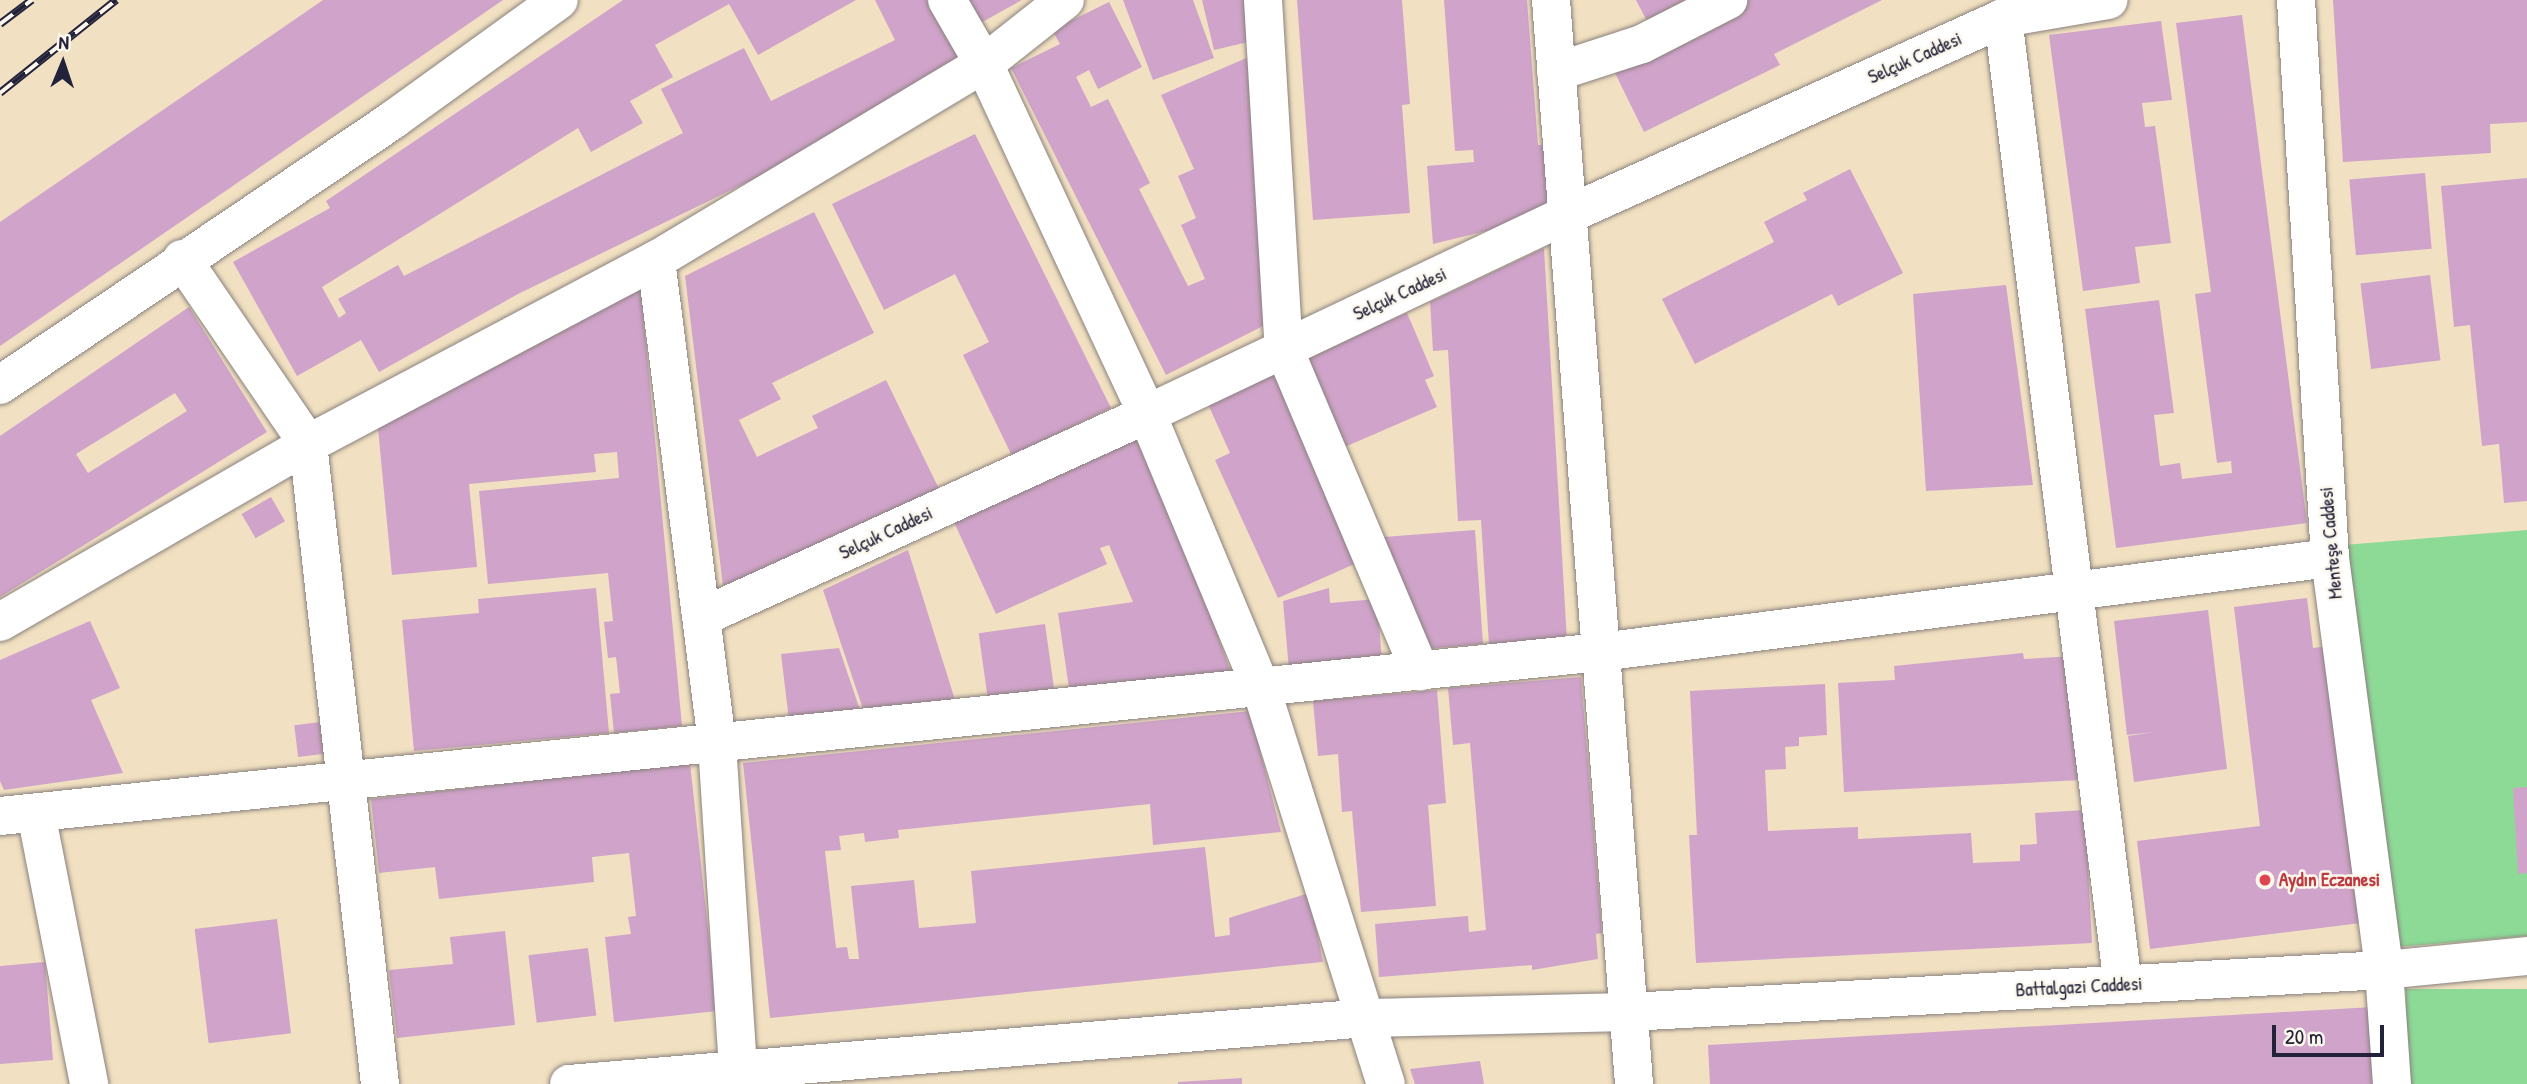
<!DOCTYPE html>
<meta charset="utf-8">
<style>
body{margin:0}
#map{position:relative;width:2527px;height:1084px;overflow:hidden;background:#f1e0c1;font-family:"Patrick Hand",sans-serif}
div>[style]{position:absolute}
.green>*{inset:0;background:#8dda97;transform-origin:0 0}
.building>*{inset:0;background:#d0a3ca;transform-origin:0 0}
.roads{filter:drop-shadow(0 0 2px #8a817e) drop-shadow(0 0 2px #8a817e)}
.minor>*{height:38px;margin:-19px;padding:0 19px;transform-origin:19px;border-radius:19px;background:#fff}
.tertiary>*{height:38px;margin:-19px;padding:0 19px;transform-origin:19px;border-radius:19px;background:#fff}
.rail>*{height:8px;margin-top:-4px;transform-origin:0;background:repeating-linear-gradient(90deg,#fbf7ec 0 16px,#22223b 0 32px);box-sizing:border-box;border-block:2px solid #22223b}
.dots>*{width:19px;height:19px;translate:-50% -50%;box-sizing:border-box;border:4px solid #fbf7ec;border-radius:50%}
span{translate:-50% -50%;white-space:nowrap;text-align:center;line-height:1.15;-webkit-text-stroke:5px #fbf7ec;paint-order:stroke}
.street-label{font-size:19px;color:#22223b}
.health-label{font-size:19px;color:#be3a42;font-weight:700}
.left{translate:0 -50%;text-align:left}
.north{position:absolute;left:28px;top:28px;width:70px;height:70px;-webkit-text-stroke:5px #fbf7ec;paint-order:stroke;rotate:2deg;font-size:19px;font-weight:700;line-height:28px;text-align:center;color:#22223b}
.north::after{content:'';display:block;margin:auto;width:24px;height:32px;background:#22223b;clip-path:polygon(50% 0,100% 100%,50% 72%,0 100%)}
.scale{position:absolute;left:2272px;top:1025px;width:112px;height:32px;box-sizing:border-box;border:4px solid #22223b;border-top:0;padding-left:9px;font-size:21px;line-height:24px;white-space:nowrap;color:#22223b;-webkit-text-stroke:5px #fbf7ec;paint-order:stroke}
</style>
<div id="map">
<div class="green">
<i style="clip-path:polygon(2527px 530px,2527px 936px,2386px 948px,2344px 545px)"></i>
<i style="left:2527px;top:989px;width:95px;height:121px;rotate:90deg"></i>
</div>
<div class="building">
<i style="clip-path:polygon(323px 0,503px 0,0 346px,0 222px)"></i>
<i style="clip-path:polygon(623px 0,856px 0,758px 55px,729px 4px,655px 45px,673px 77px,630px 101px,643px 123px,591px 152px,578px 128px,322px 287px,339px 318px,346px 313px,338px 299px,398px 265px,404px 276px,683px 133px,661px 89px,744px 48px,771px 101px,895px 40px,875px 0,937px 0,967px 55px,799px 157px,518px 294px,379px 372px,361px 340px,297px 376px,233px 262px,330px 208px,326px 201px)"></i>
<i style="clip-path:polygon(960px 0,1022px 0,975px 26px)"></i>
<i style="clip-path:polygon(1123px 0,1193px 0,1214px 58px,1153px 80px)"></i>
<i style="clip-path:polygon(1202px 0,1251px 0,1261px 39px,1214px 50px)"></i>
<i style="clip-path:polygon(1297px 0,1402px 0,1410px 104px,1402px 105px,1410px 213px,1313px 220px)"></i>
<i style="clip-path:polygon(1444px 0,1527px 0,1538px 145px,1544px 145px,1548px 216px,1433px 244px,1427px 166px,1474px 162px,1473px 150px,1455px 151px)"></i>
<i style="clip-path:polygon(1636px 0,1719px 0,1649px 25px)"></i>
<i style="clip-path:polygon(1747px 0,1882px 0,1774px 54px,1780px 65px,1644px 132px,1612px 67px)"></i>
<i style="clip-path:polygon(2333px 0,2527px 0,2527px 122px,2490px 124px,2491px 153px,2343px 162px)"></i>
<i style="clip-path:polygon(1109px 2px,1142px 67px,1098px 89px,1089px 70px,1076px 77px,1091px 107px,1108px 99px,1150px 183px,1139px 189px,1188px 286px,1205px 279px,1181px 225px,1196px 218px,1178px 176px,1194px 169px,1161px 95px,1251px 56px,1271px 322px,1166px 375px,1011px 68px,1060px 44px,1052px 30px)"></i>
<i style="clip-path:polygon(2242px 15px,2307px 523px,2116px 548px,2085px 309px,2159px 300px,2174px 413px,2154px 415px,2160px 466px,2180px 463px,2182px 479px,2232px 473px,2231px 461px,2217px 463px,2195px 294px,2211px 292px,2176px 23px)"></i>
<i style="clip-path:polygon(2161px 21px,2172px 100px,2142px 103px,2145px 127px,2155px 126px,2171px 243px,2135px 247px,2140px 283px,2083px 291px,2049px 35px)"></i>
<i style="clip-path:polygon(975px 134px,1111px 408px,1012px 456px,963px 355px,989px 342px,955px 274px,884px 310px,832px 204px)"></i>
<i style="clip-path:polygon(1850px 169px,1903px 273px,1838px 306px,1832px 294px,1695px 364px,1662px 299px,1774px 242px,1764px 222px,1807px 200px,1803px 193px)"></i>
<i style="left:2425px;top:173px;width:76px;height:76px;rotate:85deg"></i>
<i style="clip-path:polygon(2527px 178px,2527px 501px,2504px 503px,2499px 444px,2482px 446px,2470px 325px,2454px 327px,2441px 186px)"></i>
<i style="clip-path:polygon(814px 212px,874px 333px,772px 383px,781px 399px,739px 420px,757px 457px,818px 428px,812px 416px,886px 380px,940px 491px,866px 527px,723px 586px,685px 276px)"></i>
<i style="clip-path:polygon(1544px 248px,1567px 641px,1489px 645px,1481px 520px,1458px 521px,1448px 350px,1433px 351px,1430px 302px)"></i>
<i style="left:2430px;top:275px;width:86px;height:70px;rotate:83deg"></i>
<i style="clip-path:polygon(2006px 285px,2033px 485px,1926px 491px,1913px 294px)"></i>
<i style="clip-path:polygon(641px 290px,682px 726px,614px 733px,610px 694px,620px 693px,616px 657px,608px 658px,604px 622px,613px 621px,608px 573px,488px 584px,479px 491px,619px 478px,617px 452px,594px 454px,596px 472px,469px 484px,477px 567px,392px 575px,377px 418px)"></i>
<i style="clip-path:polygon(evenodd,189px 307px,267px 432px,0 597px,0 436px,189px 307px,175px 393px,187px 411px,88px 473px,76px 454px,175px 393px)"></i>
<i style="clip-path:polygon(1407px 313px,1434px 376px,1425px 380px,1437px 407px,1340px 449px,1300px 360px)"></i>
<i style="clip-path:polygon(1282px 368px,1368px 558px,1278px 598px,1215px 460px,1230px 453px,1207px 402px)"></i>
<i style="clip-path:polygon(1136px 439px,1193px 564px,1231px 673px,1070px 695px,1058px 613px,1133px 602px,1109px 545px,1100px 548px,1107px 564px,996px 614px,954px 522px)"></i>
<i style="left:271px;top:497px;width:28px;height:34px;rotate:60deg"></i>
<i style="clip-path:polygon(1475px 530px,1483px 644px,1423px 649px,1384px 537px)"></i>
<i style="clip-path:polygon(908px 550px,955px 700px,864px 712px,823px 590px)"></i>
<i style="clip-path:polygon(596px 588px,609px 733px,414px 751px,402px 620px,479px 613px,478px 599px)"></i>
<i style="clip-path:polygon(1329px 588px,1330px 603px,1377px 599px,1382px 662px,1289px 670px,1283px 601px)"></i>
<i style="clip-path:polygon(2307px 598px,2313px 648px,2328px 646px,2361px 923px,2150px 949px,2137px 841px,2260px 826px,2234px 607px)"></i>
<i style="clip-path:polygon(2208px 610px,2227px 769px,2134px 782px,2128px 736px,2154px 732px,2127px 735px,2114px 621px)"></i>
<i style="clip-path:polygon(90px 621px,120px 688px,91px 700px,123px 773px,4px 790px,0 781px,0 660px)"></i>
<i style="left:1045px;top:624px;width:68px;height:67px;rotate:82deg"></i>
<i style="clip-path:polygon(839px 648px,861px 713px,789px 720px,781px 654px)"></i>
<i style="clip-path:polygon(2023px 653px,2024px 659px,2074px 656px,2081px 780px,1844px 792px,1838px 683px,1895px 680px,1894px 666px)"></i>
<i style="clip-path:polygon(1581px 677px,1602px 933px,1596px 934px,1598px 959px,1532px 970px,1532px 965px,1379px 977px,1375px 924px,1468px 916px,1469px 932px,1486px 930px,1470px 743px,1453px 745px,1448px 688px)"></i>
<i style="clip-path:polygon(1825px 684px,1827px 735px,1799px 737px,1799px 746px,1785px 747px,1786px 769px,1765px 770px,1768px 831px,1858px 827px,1858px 839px,1971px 833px,1973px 863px,2020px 861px,2020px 845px,2037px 844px,2035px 813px,2085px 810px,2092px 943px,1696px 963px,1689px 835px,1697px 835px,1690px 691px)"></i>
<i style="clip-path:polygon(1437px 690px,1446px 803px,1428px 805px,1436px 906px,1361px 912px,1352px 811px,1342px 812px,1338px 754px,1318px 756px,1313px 701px)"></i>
<i style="clip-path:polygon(1250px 711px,1281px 832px,1153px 845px,1150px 804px,898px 830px,899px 838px,865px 842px,864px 833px,839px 836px,841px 850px,825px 851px,836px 948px,847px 947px,849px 959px,859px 959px,851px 886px,914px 880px,919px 928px,976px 923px,971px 871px,1205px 847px,1215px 937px,1230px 935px,1229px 918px,1309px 893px,1323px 962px,770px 1018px,743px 763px)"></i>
<i style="left:329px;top:721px;width:32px;height:35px;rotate:83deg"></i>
<i style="clip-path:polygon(690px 763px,717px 1011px,614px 1022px,605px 937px,631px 934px,628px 917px,636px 916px,629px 853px,592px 857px,594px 882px,439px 899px,435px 867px,379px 873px,371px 799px)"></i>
<i style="clip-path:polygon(2527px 787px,2527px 873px,2518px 874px,2513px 788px)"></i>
<i style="left:277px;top:919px;width:115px;height:83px;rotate:83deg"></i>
<i style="clip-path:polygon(505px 931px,515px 1025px,397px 1038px,389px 970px,453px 964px,450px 937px)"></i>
<i style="left:588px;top:948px;width:68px;height:60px;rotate:83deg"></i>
<i style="clip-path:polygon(45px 962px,53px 1060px,0 1064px,0 966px)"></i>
<i style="clip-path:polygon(2373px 1007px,2377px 1084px,1710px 1084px,1708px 1045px)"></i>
<i style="clip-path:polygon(1480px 1061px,1484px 1084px,1415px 1084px,1410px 1069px)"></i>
<i style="clip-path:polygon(1242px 1078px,1242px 1084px,1178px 1084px,1178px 1082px)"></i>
</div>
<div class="roads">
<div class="minor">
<i style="left:947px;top:0;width:74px;rotate:60deg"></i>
<i style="left:984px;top:64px;width:386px;rotate:65deg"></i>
<i style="left:1147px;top:414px;width:297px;rotate:67.4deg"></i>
<i style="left:1261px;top:688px;width:415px;rotate:72.5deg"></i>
<i style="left:1263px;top:0;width:350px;rotate:86.6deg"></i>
<i style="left:1284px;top:349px;width:350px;rotate:67.1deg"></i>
<i style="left:2296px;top:0;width:559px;rotate:86.51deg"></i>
<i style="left:2330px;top:558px;width:416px;rotate:82.5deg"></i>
<i style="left:2384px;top:970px;width:114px;rotate:86deg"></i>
<i style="left:2003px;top:18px;width:974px;rotate:82.93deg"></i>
<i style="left:1556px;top:72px;width:90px;rotate:-18deg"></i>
<i style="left:1642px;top:44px;width:97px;rotate:-27.1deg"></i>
<i style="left:182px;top:259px;width:224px;rotate:55.7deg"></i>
<i style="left:308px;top:444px;width:644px;rotate:83.58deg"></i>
<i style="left:656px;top:260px;width:488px;rotate:82.8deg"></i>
<i style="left:717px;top:744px;width:341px;rotate:86.3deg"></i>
<i style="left:702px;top:617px;width:489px;rotate:-24.5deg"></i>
<i style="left:1147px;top:414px;width:465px;rotate:-25.4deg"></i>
<i style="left:1567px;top:215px;width:478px;rotate:-24.3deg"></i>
<i style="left:2003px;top:18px;width:107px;rotate:-9.7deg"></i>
<i style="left:0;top:622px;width:356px;rotate:-30deg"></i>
<i style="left:308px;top:444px;width:394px;rotate:-27.9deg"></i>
<i style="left:656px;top:260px;width:382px;rotate:-30.9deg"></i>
<i style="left:984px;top:64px;width:103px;rotate:-38.3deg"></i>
<i style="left:36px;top:813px;width:276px;rotate:78.9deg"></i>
<i style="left:0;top:816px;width:1609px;rotate:-5.85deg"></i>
<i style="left:1601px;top:652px;width:735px;rotate:-7.35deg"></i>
<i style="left:569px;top:1084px;width:801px;rotate:-4.73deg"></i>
<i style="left:1367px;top:1018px;width:263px;rotate:-1.3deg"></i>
</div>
<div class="tertiary">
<i style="left:1551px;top:0;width:1087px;rotate:85.62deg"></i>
<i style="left:0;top:385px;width:475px;rotate:-34deg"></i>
<i style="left:394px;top:119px;width:203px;rotate:-35.8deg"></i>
<i style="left:1630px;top:1012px;width:755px;rotate:-3.19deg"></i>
<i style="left:2384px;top:970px;width:144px;rotate:-5.6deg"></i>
</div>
</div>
<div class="rail">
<i style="left:0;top:24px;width:40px;rotate:-37deg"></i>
<i style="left:0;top:93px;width:149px;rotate:-38.7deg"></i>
</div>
<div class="dots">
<i style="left:2265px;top:880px;background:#e0444e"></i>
</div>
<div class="street-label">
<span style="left:1915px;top:58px;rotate:-24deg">Selçuk Caddesi</span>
<span style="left:1400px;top:294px;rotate:-25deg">Selçuk Caddesi</span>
<span style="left:886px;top:533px;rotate:-25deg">Selçuk Caddesi</span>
<span style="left:2331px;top:543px;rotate:-95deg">Menteşe Caddesi</span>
<span style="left:2079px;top:987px;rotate:-3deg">Battalgazi Caddesi</span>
</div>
<div class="health-label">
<span class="left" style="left:2279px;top:880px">Aydın Eczanesi</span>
</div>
<div class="north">N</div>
<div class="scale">20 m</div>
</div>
